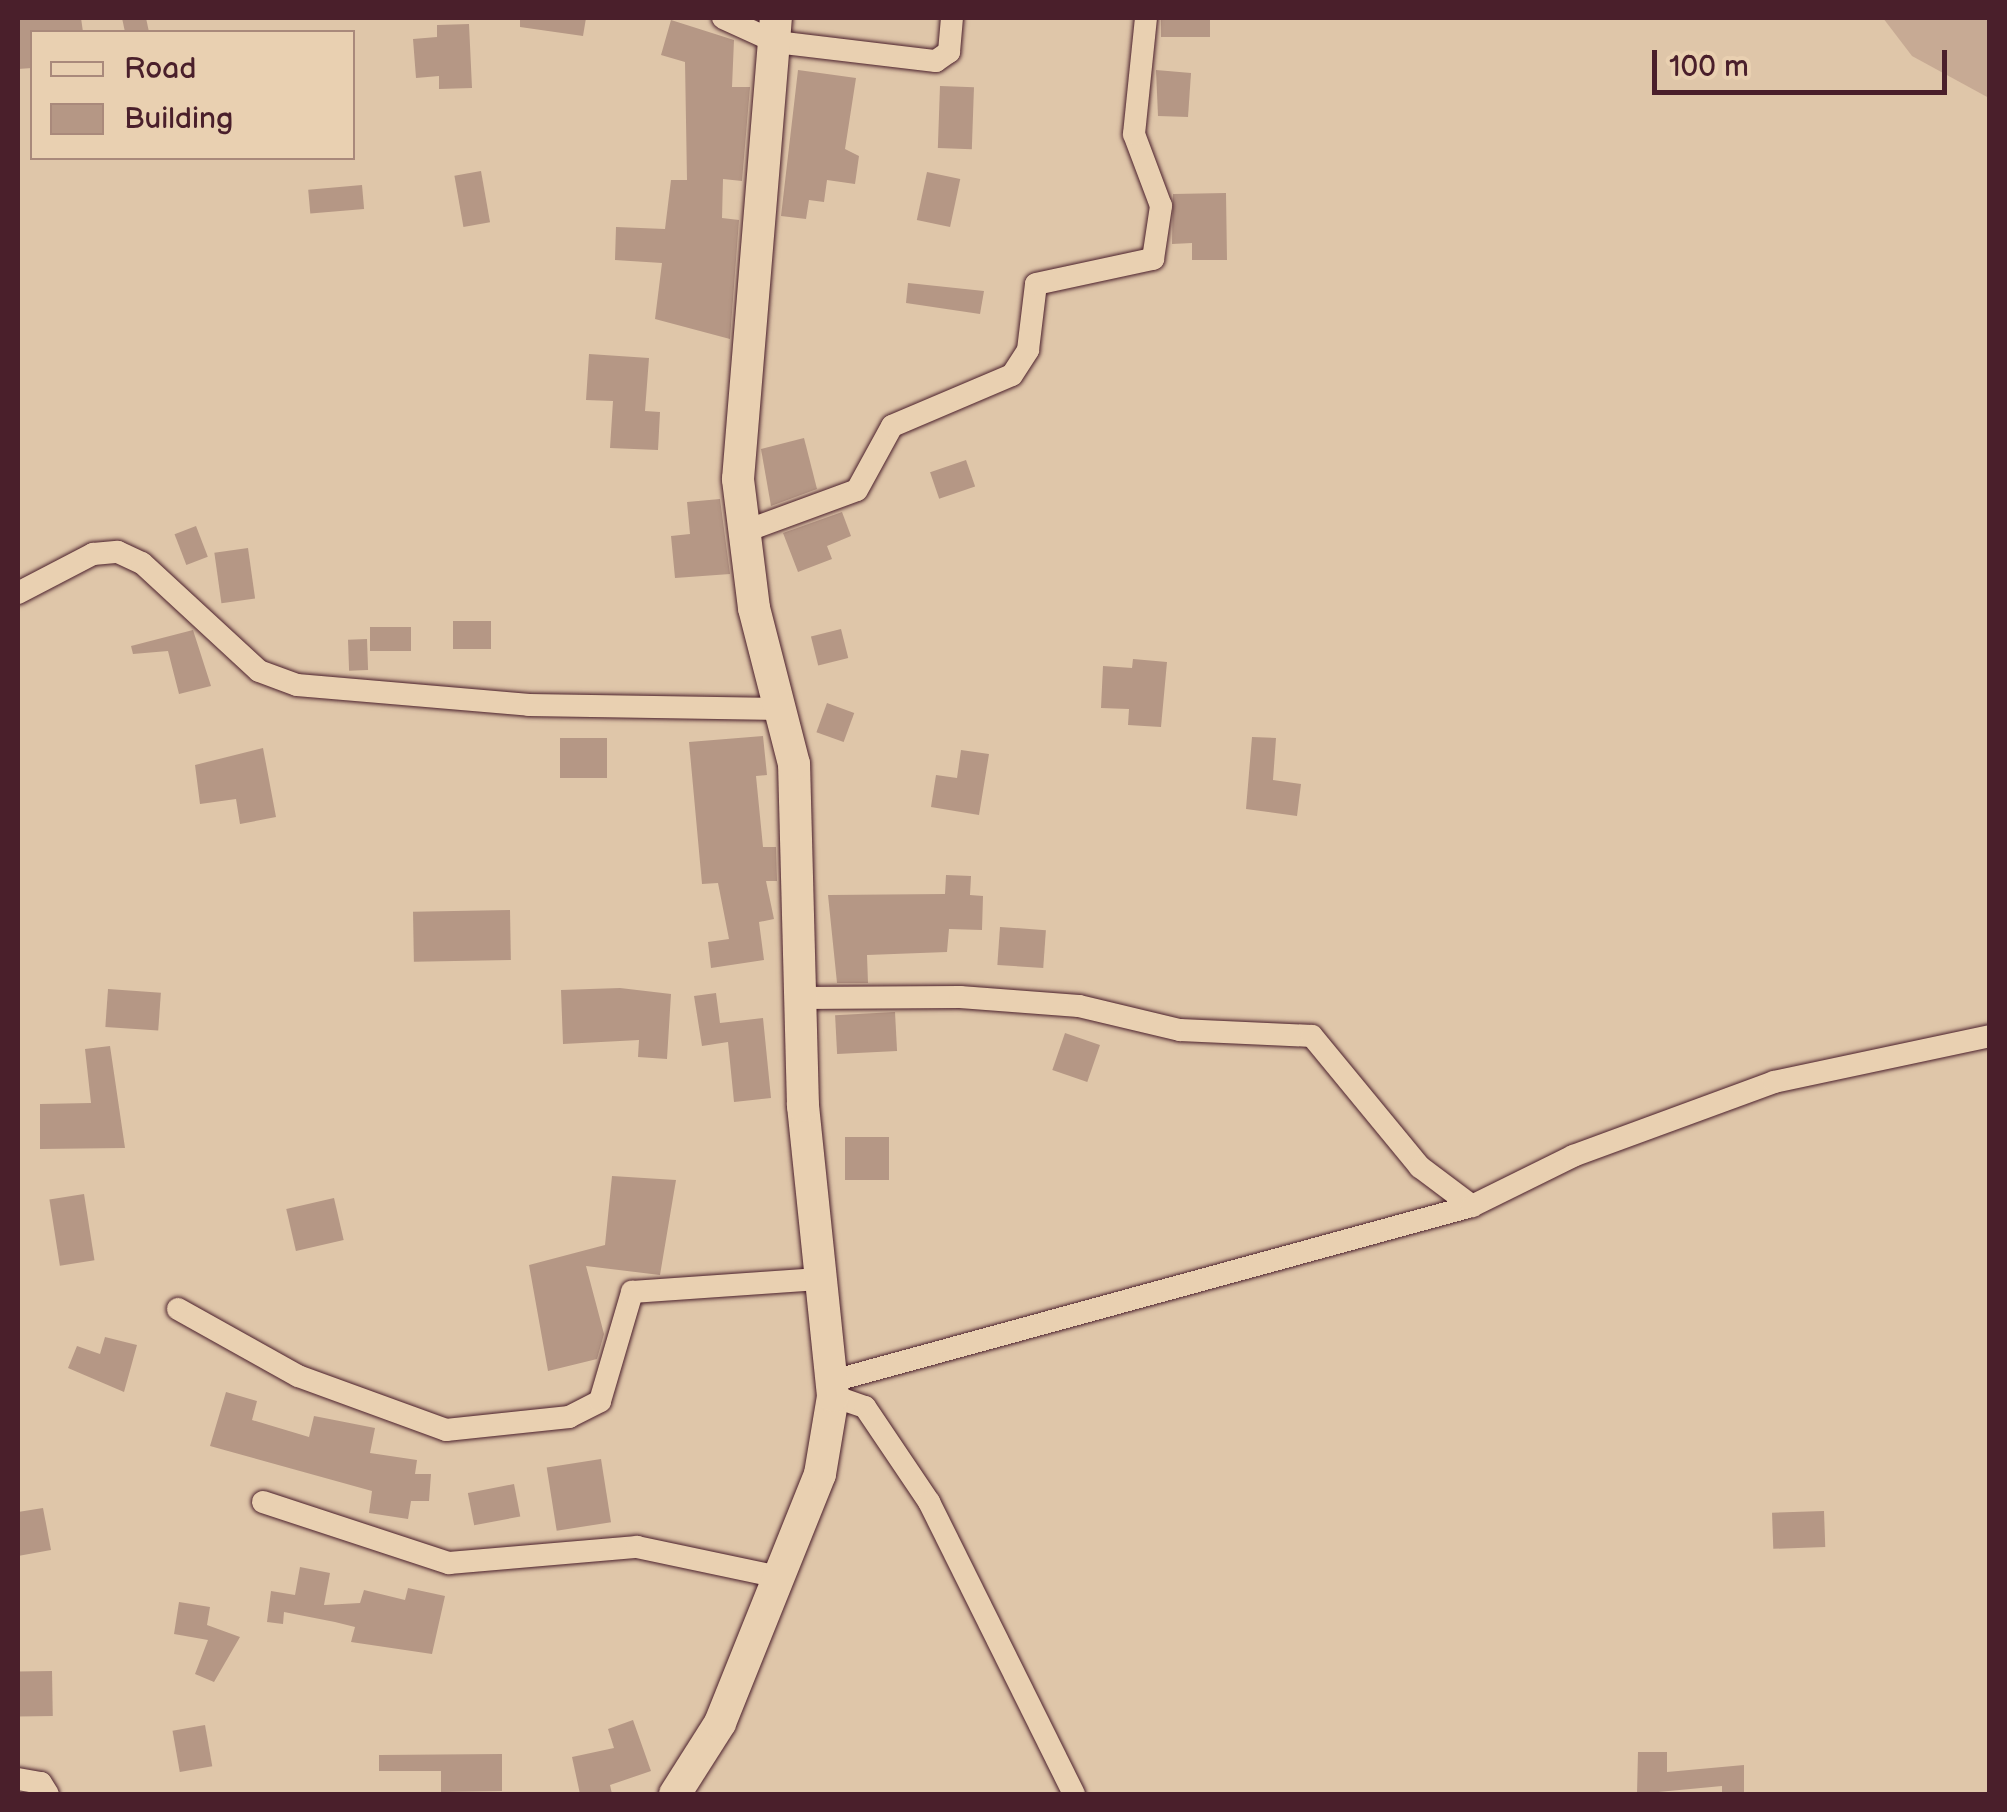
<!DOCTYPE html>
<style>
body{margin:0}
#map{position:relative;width:2007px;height:1812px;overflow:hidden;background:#dfc6a9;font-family:"Balsamiq Sans",sans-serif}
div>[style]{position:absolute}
.green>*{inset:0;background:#c7aa94}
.building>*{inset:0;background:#b59785;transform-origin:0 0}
.roads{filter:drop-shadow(0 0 2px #4a1f2b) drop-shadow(0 0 2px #4a1f2b)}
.street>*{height:22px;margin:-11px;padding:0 11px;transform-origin:11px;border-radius:11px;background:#e9d0b1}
.secondary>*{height:32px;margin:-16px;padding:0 16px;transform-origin:16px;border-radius:16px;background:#e9d0b1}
span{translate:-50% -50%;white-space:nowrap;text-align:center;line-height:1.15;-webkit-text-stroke:8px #e9d0b1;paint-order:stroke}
.frame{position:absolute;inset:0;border:20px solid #4a1f2b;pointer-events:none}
.legend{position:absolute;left:30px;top:30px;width:325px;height:130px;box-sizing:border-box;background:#e9d0b1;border:2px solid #a9897b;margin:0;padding:12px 18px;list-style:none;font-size:30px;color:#4a1f2b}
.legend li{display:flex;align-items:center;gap:20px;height:50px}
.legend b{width:50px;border:2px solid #a9897b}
.scale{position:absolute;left:1652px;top:50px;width:295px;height:45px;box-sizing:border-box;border:5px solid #4a1f2b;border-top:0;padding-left:12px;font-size:30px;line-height:35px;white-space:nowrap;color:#4a1f2b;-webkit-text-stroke:8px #e9d0b1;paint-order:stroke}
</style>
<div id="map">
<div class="green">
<i style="clip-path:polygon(1883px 18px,1989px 18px,1989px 98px,1912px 56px)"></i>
</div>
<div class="building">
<i style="clip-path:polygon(18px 18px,81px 18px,83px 32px,32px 32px,32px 68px,18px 69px)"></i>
<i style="clip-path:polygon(122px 18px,146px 18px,149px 32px,125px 32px)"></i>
<i style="clip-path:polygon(520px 18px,586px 18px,583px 36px,520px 27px)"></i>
<i style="left:1161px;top:18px;width:49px;height:19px"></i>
<i style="clip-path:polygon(671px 20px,734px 40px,732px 87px,750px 87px,742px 181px,723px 179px,722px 218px,739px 220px,730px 339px,655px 319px,662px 263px,615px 260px,616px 227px,665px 229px,671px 180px,687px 180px,685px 62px,661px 55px)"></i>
<i style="clip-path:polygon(469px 24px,472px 88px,439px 89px,439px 76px,416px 78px,413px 39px,437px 37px,437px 25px)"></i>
<i style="clip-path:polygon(798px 70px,856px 78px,845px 149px,859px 156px,855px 184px,827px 180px,824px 202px,809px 200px,806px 219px,781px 216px)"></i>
<i style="clip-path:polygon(1156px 70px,1191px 73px,1188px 117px,1158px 116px)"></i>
<i style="left:940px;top:86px;width:34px;height:62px;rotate:2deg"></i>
<i style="left:481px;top:171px;width:52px;height:27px;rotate:80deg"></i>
<i style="left:927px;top:172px;width:34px;height:49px;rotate:12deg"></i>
<i style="left:362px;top:185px;width:24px;height:54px;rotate:85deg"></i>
<i style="clip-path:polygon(1226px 193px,1227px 260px,1192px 260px,1192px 243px,1172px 244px,1173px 194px)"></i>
<i style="clip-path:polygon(908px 283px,984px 291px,980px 314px,906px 303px)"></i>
<i style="clip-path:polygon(589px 354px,649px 358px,645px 411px,660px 412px,658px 450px,610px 448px,613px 401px,586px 400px)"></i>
<i style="clip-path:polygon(804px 438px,817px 489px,771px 506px,761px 449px)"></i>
<i style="left:966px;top:460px;width:28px;height:38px;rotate:71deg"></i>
<i style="clip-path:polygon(720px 499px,730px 574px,675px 578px,671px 536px,690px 534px,687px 502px)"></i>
<i style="clip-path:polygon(842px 512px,851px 536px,827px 546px,832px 559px,798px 572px,783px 533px)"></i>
<i style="left:196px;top:526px;width:33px;height:23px;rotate:69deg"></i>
<i style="left:248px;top:548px;width:51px;height:34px;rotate:82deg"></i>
<i style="left:453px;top:621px;width:38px;height:28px"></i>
<i style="left:370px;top:627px;width:41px;height:24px"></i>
<i style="left:841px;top:629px;width:30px;height:31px;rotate:76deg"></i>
<i style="clip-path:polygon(193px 630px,211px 686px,179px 694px,168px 651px,133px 654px,131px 646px)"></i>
<i style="left:367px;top:639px;width:31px;height:19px;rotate:88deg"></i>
<i style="clip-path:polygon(1133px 659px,1167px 662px,1161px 727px,1128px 725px,1129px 709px,1101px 708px,1103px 666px,1132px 668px)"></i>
<i style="left:827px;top:703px;width:29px;height:31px;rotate:20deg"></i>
<i style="clip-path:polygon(763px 736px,767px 775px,756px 776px,763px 847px,776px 847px,777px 881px,766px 881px,774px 919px,759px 922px,764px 960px,711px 968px,708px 942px,729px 939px,718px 883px,702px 884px,689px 742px)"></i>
<i style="clip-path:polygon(1252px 737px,1276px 738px,1273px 780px,1301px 784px,1297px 816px,1246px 809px)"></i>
<i style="left:560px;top:738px;width:47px;height:40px"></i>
<i style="clip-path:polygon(263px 748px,276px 817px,240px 824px,236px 799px,200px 804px,195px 765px)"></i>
<i style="clip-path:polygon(961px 750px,989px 754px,979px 815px,931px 807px,936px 775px,957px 778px)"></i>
<i style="clip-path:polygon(946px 875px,971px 876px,970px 895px,983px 896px,982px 930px,949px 929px,947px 952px,867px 955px,868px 983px,837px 983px,828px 895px,945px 894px)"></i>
<i style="left:510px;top:910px;width:50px;height:97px;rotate:89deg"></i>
<i style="left:1000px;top:927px;width:46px;height:38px;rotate:4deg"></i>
<i style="clip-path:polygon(620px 988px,671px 994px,667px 1059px,638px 1057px,639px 1040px,563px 1044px,561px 990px)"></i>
<i style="left:108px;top:989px;width:53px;height:38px;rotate:4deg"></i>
<i style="clip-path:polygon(716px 993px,720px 1023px,763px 1018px,771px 1098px,734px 1102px,728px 1042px,702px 1046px,694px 996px)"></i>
<i style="left:895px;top:1012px;width:39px;height:60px;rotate:87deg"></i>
<i style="left:1065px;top:1033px;width:37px;height:39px;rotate:19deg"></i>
<i style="clip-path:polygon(110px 1046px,125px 1148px,40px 1149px,40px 1104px,91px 1103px,85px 1049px)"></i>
<i style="left:889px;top:1137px;width:43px;height:44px;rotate:90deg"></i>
<i style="clip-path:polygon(612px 1176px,676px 1180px,660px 1275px,586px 1266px,604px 1334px,597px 1359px,548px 1371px,529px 1265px,605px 1245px)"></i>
<i style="left:84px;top:1194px;width:67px;height:35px;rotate:81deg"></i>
<i style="left:334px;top:1198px;width:43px;height:49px;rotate:77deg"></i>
<i style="clip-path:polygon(105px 1337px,137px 1345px,124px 1392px,68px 1368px,77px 1346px,100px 1354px)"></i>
<i style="clip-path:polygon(226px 1392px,257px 1401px,252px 1420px,309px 1437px,314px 1416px,375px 1428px,370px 1453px,417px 1460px,415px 1474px,431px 1474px,429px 1501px,411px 1501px,408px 1519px,369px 1513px,372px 1491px,210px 1446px)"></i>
<i style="left:601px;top:1459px;width:64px;height:55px;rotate:81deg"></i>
<i style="left:514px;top:1484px;width:33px;height:47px;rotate:79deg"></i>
<i style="clip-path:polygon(43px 1508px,51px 1550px,18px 1556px,18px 1512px)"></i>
<i style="left:1824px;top:1511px;width:36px;height:52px;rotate:88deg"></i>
<i style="clip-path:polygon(300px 1567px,330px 1573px,324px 1605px,360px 1603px,364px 1590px,405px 1600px,408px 1588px,445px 1596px,432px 1654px,351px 1642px,355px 1627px,335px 1622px,284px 1612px,283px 1624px,267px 1622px,271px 1591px,295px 1595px)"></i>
<i style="clip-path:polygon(179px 1602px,210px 1607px,207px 1625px,240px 1637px,214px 1682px,195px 1674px,208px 1640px,174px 1634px)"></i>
<i style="left:52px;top:1671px;width:45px;height:34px;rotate:89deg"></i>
<i style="clip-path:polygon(633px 1720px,651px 1771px,610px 1785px,612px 1794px,580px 1794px,572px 1757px,614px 1748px,608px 1729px)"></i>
<i style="left:205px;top:1725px;width:42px;height:33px;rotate:80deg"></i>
<i style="clip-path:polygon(1638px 1752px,1667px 1752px,1667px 1772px,1744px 1765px,1744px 1794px,1722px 1794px,1722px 1786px,1637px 1794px)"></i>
<i style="clip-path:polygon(502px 1754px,502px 1791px,441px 1792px,441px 1771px,379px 1771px,379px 1755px)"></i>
</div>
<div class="roads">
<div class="street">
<i style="left:723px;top:18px;width:58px;rotate:24.4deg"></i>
<i style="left:776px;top:42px;width:161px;rotate:6.8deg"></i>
<i style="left:936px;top:61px;width:16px;rotate:-35deg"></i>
<i style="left:949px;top:52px;width:34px;rotate:-85deg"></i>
<i style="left:743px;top:532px;width:121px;rotate:-20.2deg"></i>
<i style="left:857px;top:490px;width:73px;rotate:-61.3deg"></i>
<i style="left:892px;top:426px;width:130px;rotate:-23deg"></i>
<i style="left:1012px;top:375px;width:30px;rotate:-57deg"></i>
<i style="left:1028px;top:350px;width:66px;rotate:-83.1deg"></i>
<i style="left:1036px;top:284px;width:120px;rotate:-12.1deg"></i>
<i style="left:1153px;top:259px;width:54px;rotate:-81.4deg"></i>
<i style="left:1161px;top:206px;width:77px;rotate:-110.6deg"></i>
<i style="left:1134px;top:134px;width:117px;rotate:-84.1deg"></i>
<i style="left:18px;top:593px;width:85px;rotate:-27.5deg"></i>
<i style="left:93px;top:554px;width:25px;rotate:-5deg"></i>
<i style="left:118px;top:552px;width:26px;rotate:25deg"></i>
<i style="left:142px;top:563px;width:159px;rotate:42.7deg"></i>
<i style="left:259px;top:671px;width:40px;rotate:20.2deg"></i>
<i style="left:297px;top:685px;width:233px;rotate:4.9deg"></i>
<i style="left:529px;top:705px;width:251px;rotate:0.9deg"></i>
<i style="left:800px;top:998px;width:160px;rotate:-0.4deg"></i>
<i style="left:960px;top:997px;width:119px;rotate:4.3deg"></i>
<i style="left:1079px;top:1006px;width:104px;rotate:13.4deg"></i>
<i style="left:1180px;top:1030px;width:132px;rotate:2.6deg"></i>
<i style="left:1312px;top:1036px;width:170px;rotate:50.5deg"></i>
<i style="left:1420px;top:1167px;width:65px;rotate:36.9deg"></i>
<i style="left:178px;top:1309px;width:137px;rotate:29.2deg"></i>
<i style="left:298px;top:1376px;width:158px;rotate:20deg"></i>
<i style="left:446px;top:1430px;width:124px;rotate:-6deg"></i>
<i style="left:569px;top:1417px;width:35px;rotate:-27deg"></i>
<i style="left:600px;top:1401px;width:114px;rotate:-73.6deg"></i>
<i style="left:632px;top:1292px;width:187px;rotate:-4deg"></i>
<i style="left:829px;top:1382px;width:667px;rotate:-15.31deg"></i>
<i style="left:1472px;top:1206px;width:113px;rotate:-26.3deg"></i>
<i style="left:1573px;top:1156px;width:214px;rotate:-20.2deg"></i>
<i style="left:1774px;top:1082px;width:221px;rotate:-12deg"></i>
<i style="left:833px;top:1396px;width:34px;rotate:19deg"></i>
<i style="left:865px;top:1407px;width:115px;rotate:56deg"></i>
<i style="left:929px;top:1502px;width:326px;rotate:63.6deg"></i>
<i style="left:263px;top:1502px;width:196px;rotate:18.2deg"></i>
<i style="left:449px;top:1563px;width:189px;rotate:-4.9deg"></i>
<i style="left:637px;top:1547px;width:145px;rotate:11.9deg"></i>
<i style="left:18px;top:1779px;width:23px;rotate:10deg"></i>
<i style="left:41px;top:1783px;width:13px;rotate:58deg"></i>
</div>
<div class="secondary">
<i style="left:675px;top:1794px;width:84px;rotate:-57.6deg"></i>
<i style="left:720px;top:1723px;width:268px;rotate:-68.1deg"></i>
<i style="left:820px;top:1474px;width:79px;rotate:-80.5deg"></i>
<i style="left:833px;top:1396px;width:292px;rotate:-95.9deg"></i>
<i style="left:803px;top:1106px;width:342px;rotate:-91.5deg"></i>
<i style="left:794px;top:764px;width:161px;rotate:-104.4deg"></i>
<i style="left:754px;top:608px;width:130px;rotate:-97.1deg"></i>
<i style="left:738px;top:479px;width:463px;rotate:-85.3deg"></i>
</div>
</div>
<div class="frame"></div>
<ul class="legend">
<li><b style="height:12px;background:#e9d0b1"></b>Road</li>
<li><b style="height:28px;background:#b59785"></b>Building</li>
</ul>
<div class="scale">100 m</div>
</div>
